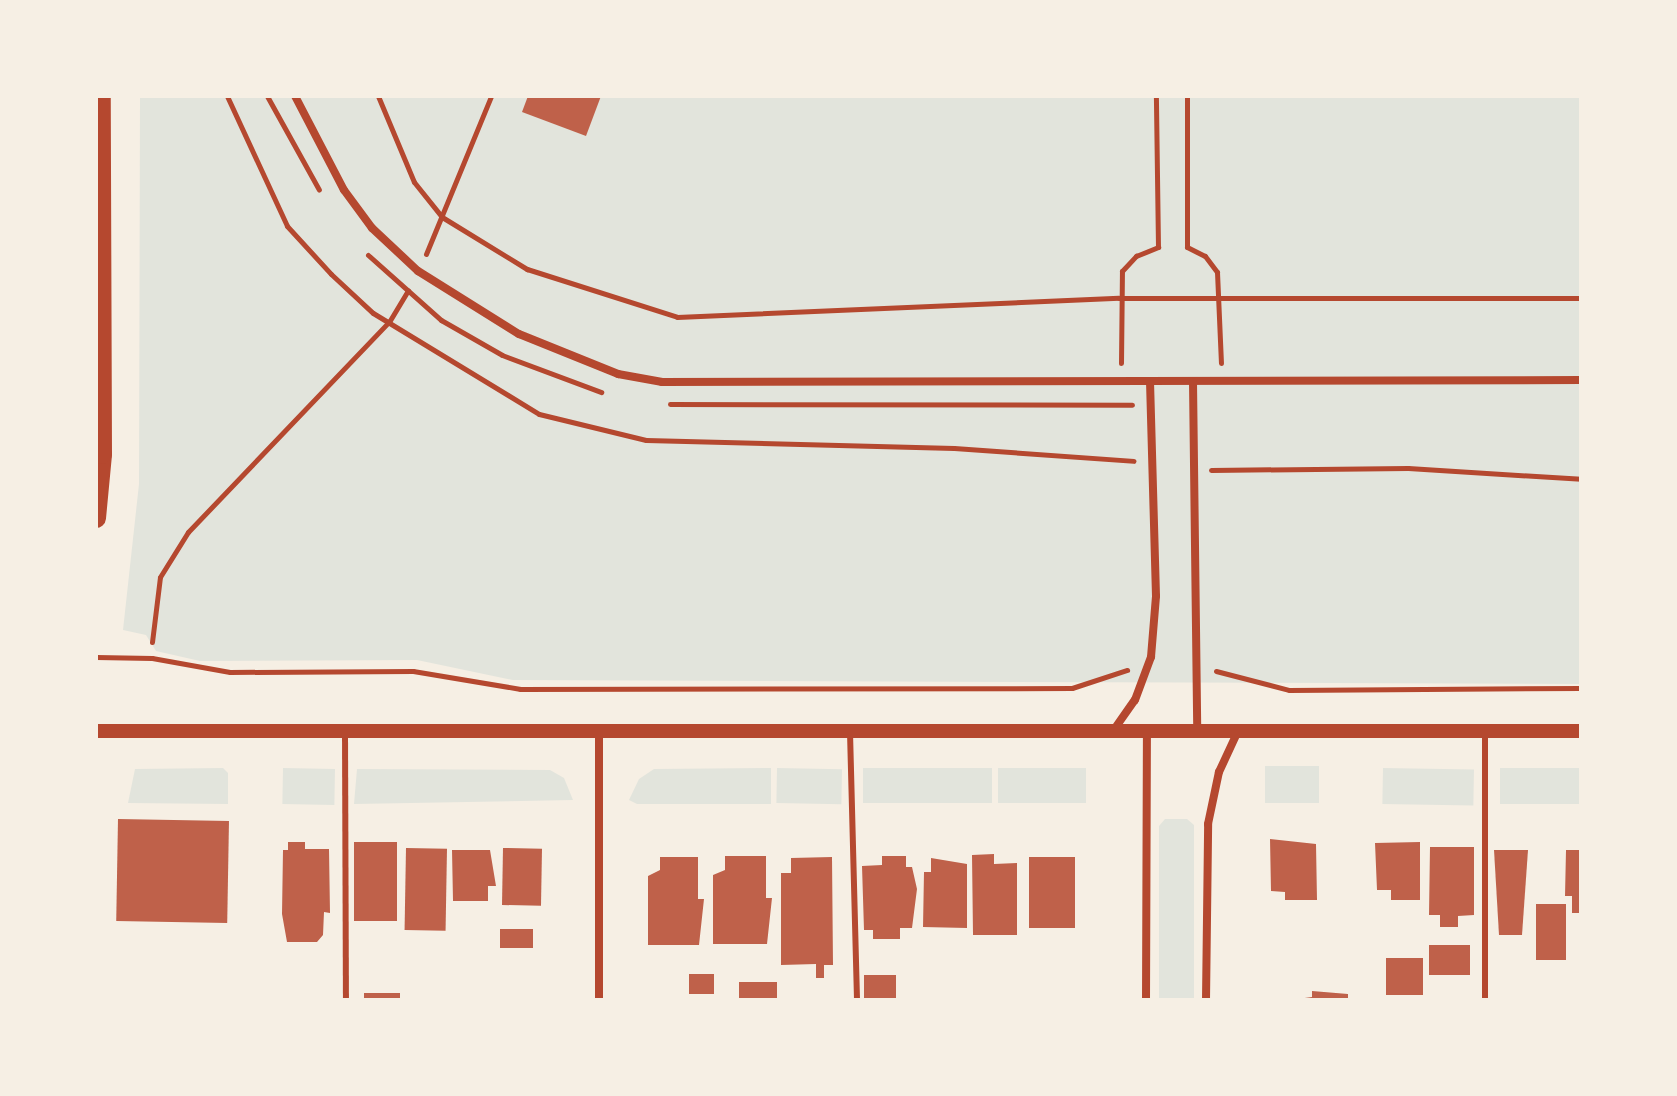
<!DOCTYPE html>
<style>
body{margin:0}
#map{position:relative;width:1677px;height:1096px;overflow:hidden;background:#f6efe4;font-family:"IBM Plex Sans",sans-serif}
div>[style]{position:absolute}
.green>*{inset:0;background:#e2e4dc;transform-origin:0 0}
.building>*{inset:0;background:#bf614a;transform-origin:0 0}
.path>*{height:5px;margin:-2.5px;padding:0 2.5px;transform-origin:2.5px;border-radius:2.5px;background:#b5482f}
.service>*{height:6px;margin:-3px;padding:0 3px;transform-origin:3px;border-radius:3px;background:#b5482f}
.minor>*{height:8px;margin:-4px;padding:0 4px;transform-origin:4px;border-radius:4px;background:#b5482f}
.tertiary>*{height:14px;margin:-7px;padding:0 7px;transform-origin:7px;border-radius:7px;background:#b5482f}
.primary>*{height:20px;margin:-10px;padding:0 10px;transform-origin:10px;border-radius:10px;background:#b5482f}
span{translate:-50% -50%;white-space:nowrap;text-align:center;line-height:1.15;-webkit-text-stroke:6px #f6efe4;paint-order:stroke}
.frame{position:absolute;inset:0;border:98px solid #f6efe4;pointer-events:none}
</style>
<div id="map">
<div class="green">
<i style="clip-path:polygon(140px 96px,1581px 96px,1581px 684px,513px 680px,417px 660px,200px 661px,156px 651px,146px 635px,123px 630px,139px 484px)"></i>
<i style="left:1319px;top:766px;width:37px;height:54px;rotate:90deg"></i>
<i style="clip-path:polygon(223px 768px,228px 773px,228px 804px,128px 803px,135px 769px)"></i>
<i style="left:283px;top:768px;width:52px;height:36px;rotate:1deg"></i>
<i style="clip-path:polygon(771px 768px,771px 804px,637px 804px,629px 800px,639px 779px,654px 769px)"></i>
<i style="left:777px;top:768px;width:65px;height:35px;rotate:1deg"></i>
<i style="left:863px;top:768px;width:129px;height:35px"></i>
<i style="left:998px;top:768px;width:88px;height:35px"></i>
<i style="left:1383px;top:768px;width:91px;height:36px;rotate:1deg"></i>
<i style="left:1500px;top:768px;width:81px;height:36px"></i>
<i style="clip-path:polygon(357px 769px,550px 770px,564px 778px,573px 800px,354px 804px)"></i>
<i style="clip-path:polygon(1165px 819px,1187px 819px,1194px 825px,1194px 1000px,1159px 1000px,1159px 826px)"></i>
</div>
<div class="building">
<i style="clip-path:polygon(528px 96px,601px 96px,586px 136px,522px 112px)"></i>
<i style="left:118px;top:819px;width:111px;height:102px;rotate:1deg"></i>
<i style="clip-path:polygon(1270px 839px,1316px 844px,1317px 900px,1285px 900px,1285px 892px,1271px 891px)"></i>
<i style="clip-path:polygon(288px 842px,305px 842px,305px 849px,329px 849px,330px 913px,324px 912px,323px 935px,317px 942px,287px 942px,282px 914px,283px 850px,288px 850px)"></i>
<i style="left:354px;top:842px;width:43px;height:79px"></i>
<i style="clip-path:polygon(1420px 842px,1420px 900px,1391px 900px,1391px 890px,1377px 890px,1375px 843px)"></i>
<i style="clip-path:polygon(1430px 847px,1474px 847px,1474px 915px,1458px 916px,1458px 927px,1440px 927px,1440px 915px,1429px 915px)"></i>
<i style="left:406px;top:848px;width:41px;height:82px;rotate:1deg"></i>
<i style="left:503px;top:848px;width:39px;height:57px;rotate:1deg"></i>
<i style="clip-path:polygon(452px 850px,490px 850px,496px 886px,488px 886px,488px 901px,453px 901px)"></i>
<i style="clip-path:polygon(1494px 850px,1528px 850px,1522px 935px,1499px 935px)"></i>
<i style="clip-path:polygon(1566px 850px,1581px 850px,1581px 913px,1572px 913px,1572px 896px,1565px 896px)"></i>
<i style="clip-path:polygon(994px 854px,994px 864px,1017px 863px,1017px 935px,973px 935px,972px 855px)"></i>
<i style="clip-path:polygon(725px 856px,766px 856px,766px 898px,772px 898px,767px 944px,713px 944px,713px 875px,725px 870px)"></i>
<i style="clip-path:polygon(882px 856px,906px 856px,906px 867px,912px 867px,917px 889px,912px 928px,900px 928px,900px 939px,873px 939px,873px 930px,864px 930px,862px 866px,882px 865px)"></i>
<i style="clip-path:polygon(660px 857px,698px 857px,698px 899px,704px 899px,699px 945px,648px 945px,648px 876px,660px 870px)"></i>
<i style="clip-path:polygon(832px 857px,833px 965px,824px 965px,824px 978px,816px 978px,816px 964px,781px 965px,781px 873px,791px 873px,791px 858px)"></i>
<i style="left:1029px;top:857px;width:46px;height:71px"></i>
<i style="clip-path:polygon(931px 858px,967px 864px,967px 928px,923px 927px,924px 872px,931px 872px)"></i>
<i style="left:1536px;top:904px;width:30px;height:56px"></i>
<i style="left:500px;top:929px;width:33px;height:19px"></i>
<i style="left:1470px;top:945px;width:30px;height:41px;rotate:90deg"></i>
<i style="left:1386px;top:958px;width:37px;height:37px"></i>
<i style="left:689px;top:974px;width:25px;height:20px"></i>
<i style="left:864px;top:975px;width:32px;height:23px"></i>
<i style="left:739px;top:982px;width:38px;height:18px"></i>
<i style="clip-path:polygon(1312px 991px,1348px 994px,1348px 1000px,1290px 1000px,1312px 997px)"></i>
<i style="left:364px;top:993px;width:36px;height:7px"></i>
</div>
<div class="path">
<i style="left:227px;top:96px;width:143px;rotate:65.2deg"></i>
<i style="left:287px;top:226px;width:65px;rotate:47.5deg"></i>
<i style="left:331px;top:274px;width:57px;rotate:42.9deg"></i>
<i style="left:373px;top:313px;width:194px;rotate:31.3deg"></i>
<i style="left:539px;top:414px;width:110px;rotate:13.7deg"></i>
<i style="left:646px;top:440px;width:308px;rotate:1.5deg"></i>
<i style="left:954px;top:448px;width:180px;rotate:4.1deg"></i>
<i style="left:267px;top:96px;width:107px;rotate:61deg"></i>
<i style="left:378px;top:96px;width:93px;rotate:67.3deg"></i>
<i style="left:414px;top:182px;width:45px;rotate:51.3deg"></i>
<i style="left:442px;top:217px;width:100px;rotate:31.5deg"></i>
<i style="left:527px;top:269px;width:157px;rotate:17.7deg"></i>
<i style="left:677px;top:317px;width:442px;rotate:-2.5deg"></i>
<i style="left:1119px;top:298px;width:462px"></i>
<i style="left:1187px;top:96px;width:151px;rotate:90deg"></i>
<i style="left:1187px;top:247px;width:20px;rotate:27deg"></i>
<i style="left:1205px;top:256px;width:20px;rotate:53deg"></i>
<i style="left:1217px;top:272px;width:91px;rotate:87.5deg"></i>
<i style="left:426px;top:254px;width:171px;rotate:-67.6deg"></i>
<i style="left:368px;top:255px;width:98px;rotate:41.7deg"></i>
<i style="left:441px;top:320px;width:70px;rotate:29.8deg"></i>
<i style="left:502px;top:355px;width:106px;rotate:20.5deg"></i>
<i style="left:1121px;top:363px;width:92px;rotate:-89.4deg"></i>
<i style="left:1122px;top:271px;width:21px;rotate:-47deg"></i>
<i style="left:1136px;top:256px;width:24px;rotate:-22deg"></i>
<i style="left:1158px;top:247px;width:151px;rotate:-90.8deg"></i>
<i style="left:670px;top:404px;width:462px;rotate:0.1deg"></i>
<i style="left:1211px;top:470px;width:197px;rotate:-0.6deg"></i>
<i style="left:1408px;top:468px;width:173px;rotate:3.6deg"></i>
<i style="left:152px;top:642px;width:65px;rotate:-83deg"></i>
<i style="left:160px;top:577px;width:53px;rotate:-58.1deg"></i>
<i style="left:188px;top:532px;width:291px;rotate:-46.3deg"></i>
<i style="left:389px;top:322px;width:37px;rotate:-59deg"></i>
<i style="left:96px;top:657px;width:56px;rotate:1deg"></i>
<i style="left:152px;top:658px;width:79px;rotate:10.2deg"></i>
<i style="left:230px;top:672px;width:183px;rotate:-0.3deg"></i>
<i style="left:413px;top:671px;width:109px;rotate:9.5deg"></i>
<i style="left:520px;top:689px;width:552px;rotate:-0.1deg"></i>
<i style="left:1072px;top:688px;width:58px;rotate:-18.1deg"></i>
<i style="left:1216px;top:671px;width:75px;rotate:14.6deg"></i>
<i style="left:1289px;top:690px;width:292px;rotate:-0.4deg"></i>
</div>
<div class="service">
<i style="left:345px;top:732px;width:268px;rotate:89.8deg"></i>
<i style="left:850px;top:732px;width:268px;rotate:88.5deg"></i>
<i style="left:1485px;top:1000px;width:269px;rotate:-90deg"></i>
</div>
<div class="minor">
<i style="left:295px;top:96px;width:106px;rotate:62.5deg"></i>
<i style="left:344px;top:190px;width:47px;rotate:53.6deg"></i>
<i style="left:372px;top:228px;width:63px;rotate:43.1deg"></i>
<i style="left:418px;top:271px;width:119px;rotate:32deg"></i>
<i style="left:519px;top:334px;width:107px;rotate:22deg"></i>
<i style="left:618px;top:374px;width:45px;rotate:10.3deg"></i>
<i style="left:662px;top:382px;width:919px;rotate:-0.12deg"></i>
<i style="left:1193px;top:382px;width:349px;rotate:89.3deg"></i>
<i style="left:599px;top:731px;width:269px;rotate:90deg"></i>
<i style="left:1113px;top:731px;width:38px;rotate:-55deg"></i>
<i style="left:1135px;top:700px;width:46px;rotate:-69.6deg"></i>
<i style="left:1151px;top:657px;width:61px;rotate:-85.3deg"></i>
<i style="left:1156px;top:596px;width:212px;rotate:-91.6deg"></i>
<i style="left:1146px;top:1000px;width:269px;rotate:-89.8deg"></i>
<i style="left:1206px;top:1000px;width:176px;rotate:-89.3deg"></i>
<i style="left:1208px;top:824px;width:53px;rotate:-78.1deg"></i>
<i style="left:1219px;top:772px;width:45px;rotate:-65.1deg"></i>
</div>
<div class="tertiary">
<i style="left:96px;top:731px;width:1485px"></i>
</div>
<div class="primary">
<i style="left:96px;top:518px;width:64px;rotate:-84.6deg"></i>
<i style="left:102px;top:454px;width:358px;rotate:-90.2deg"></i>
</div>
<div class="frame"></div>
</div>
